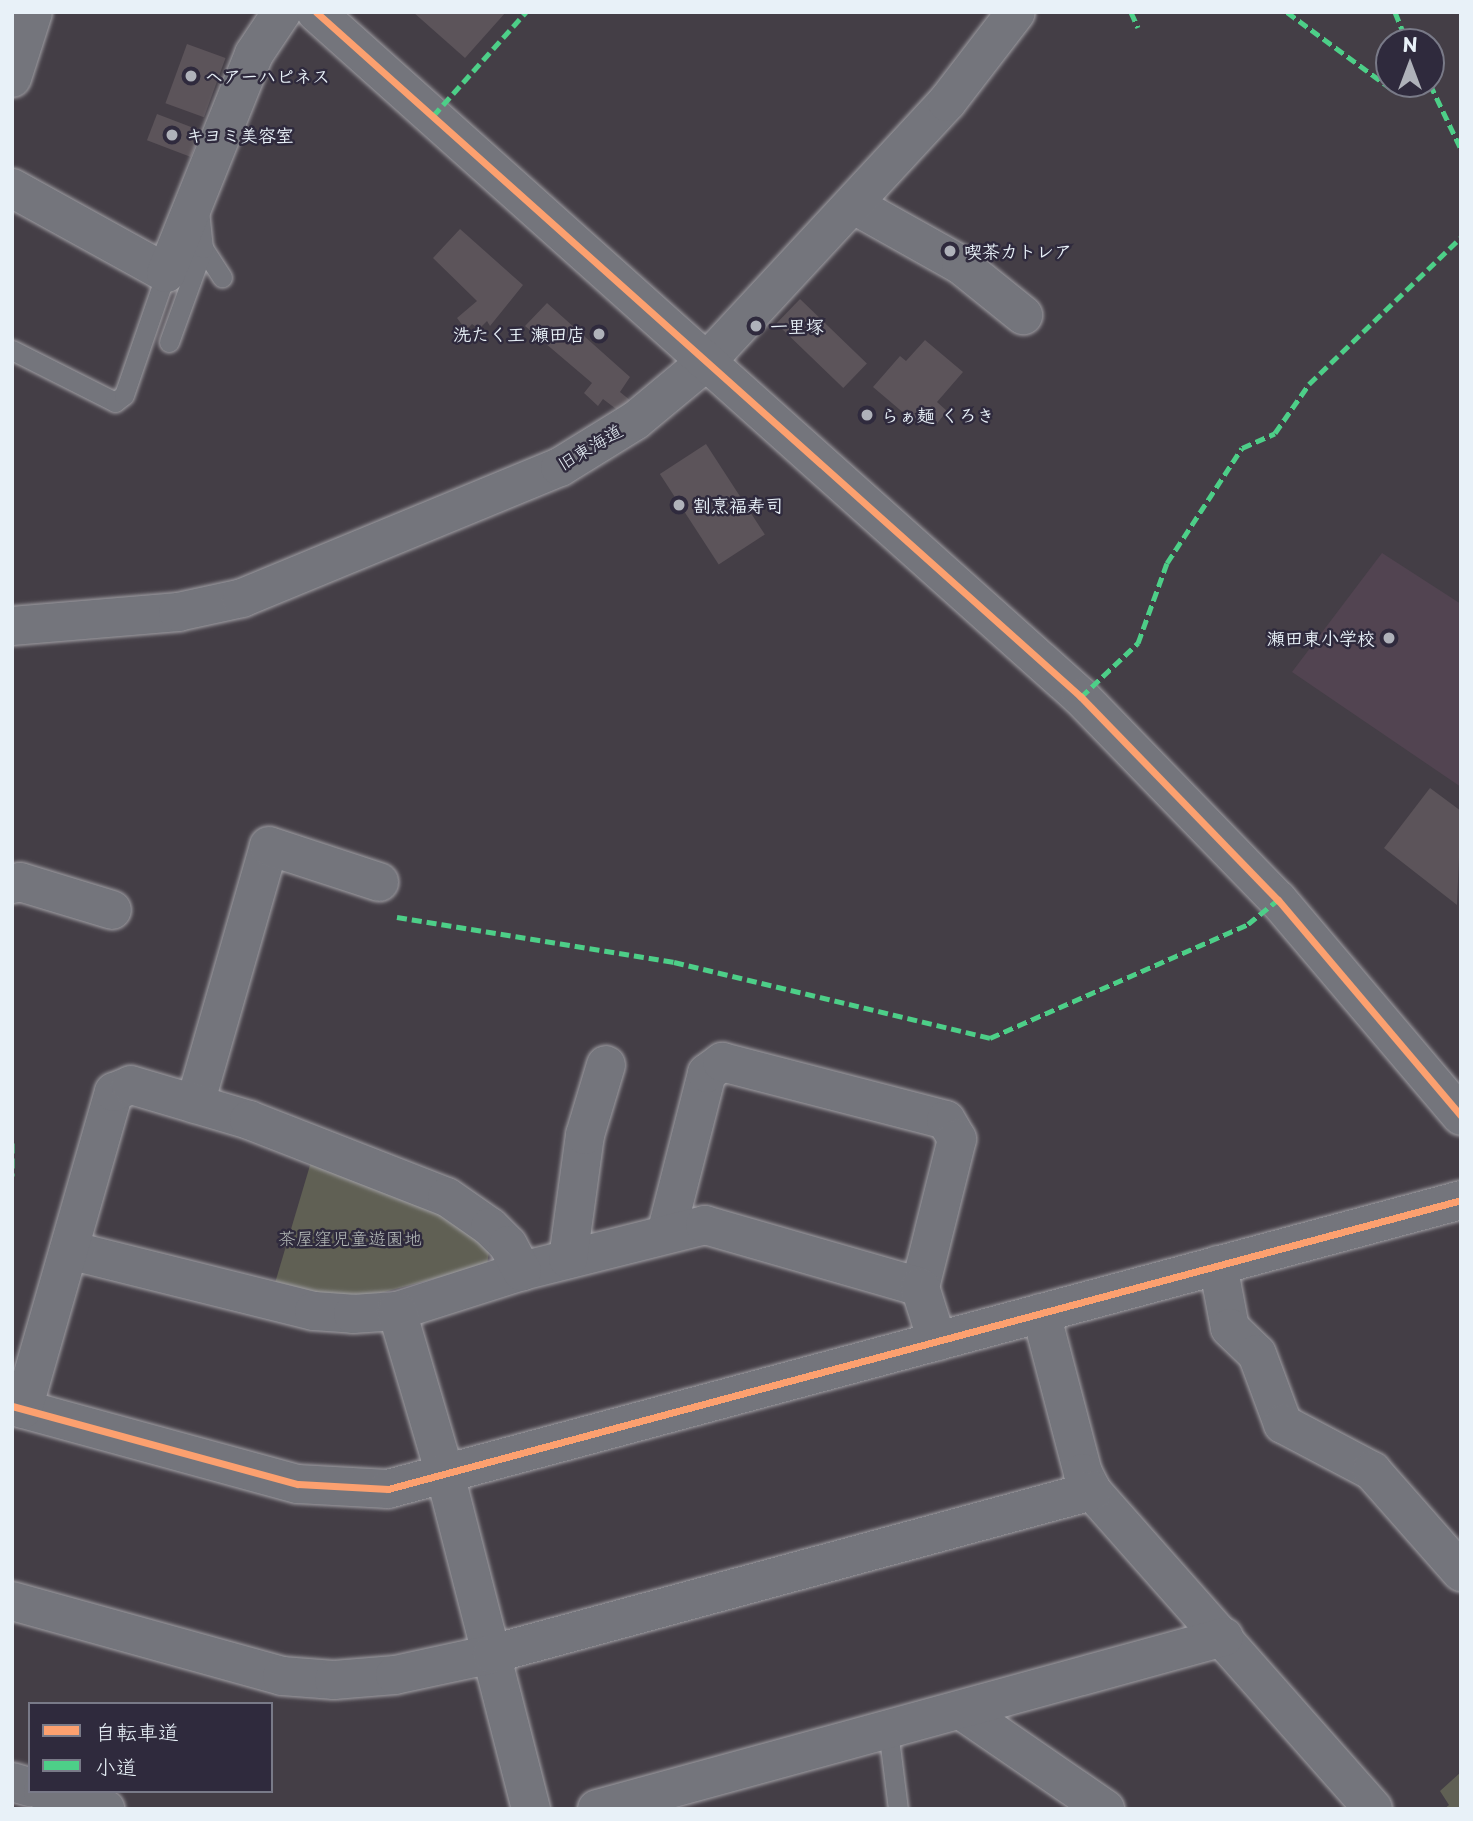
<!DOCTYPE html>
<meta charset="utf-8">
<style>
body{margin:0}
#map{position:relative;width:1473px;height:1821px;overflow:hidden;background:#443e46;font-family:"Playpen Sans","Klee One",sans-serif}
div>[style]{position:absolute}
.built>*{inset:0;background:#524451}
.green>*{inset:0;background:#606054}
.building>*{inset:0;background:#5c545a;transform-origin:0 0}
.roads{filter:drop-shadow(0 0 2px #a1a0a5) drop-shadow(0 0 2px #a1a0a5)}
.lane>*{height:19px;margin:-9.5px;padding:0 9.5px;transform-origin:9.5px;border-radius:9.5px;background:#74757c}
.street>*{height:38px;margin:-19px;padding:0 19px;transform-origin:19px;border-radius:19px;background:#74757c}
.secondary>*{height:38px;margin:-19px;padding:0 19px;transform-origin:19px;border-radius:19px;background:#74757c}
.quiet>*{height:5px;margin-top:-2.5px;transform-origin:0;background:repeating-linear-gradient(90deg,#4dcf88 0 10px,transparent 0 15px)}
.cycleway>*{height:7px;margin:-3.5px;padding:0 3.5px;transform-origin:3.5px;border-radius:3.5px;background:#fca06f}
.dots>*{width:19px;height:19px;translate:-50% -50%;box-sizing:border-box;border:4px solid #2f2a3d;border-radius:50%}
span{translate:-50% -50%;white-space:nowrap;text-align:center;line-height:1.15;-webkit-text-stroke:5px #2f2a3d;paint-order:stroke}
.poi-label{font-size:18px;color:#e8f1f8;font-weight:700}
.left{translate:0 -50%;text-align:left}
.right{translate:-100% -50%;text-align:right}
.street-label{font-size:18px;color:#e8f1f8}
.park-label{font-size:18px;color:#b3b9b7}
.frame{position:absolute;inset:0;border:14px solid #e8f1f8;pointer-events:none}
.legend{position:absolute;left:28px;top:1702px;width:245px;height:91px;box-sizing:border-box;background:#2f2a3d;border:2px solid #797a88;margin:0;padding:9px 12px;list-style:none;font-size:21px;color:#e8f1f8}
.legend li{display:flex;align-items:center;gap:14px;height:35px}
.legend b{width:35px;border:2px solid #797a88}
.north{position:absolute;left:1375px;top:28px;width:70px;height:70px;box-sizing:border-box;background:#2f2a3d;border:2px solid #797a88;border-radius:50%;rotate:0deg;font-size:19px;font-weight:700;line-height:28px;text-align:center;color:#e8f1f8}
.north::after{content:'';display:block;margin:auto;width:24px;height:32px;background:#afb2ba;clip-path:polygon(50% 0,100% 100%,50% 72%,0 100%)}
</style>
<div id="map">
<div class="built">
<i style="clip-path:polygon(1382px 553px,1461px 604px,1461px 787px,1292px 672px)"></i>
</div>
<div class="green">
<i style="clip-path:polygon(311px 1162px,424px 1202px,490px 1245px,487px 1265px,365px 1297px,329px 1297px,275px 1283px)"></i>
<i style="clip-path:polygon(1461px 1772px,1461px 1809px,1444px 1809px,1449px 1805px,1440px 1791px)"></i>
</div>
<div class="building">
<i style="clip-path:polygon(413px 12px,506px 12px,465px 58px)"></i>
<i style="left:187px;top:44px;width:41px;height:63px;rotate:20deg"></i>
<i style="left:157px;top:114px;width:47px;height:28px;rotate:21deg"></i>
<i style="clip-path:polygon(460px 229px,523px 285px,490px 326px,487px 321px,479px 329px,472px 324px,466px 330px,457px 318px,477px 301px,433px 258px)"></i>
<i style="left:800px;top:299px;width:93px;height:34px;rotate:44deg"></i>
<i style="clip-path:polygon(547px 303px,630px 377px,620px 392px,631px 401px,620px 412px,603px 399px,598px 406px,584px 393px,592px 383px,525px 326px)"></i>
<i style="clip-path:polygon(925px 340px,963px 372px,937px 402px,947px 411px,935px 426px,925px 418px,919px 426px,873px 387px,900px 356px,906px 361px)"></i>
<i style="left:706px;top:444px;width:108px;height:55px;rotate:57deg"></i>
<i style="clip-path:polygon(1430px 788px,1461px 811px,1457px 905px,1384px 848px)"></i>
</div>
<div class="roads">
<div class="lane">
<i style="left:203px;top:248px;width:35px;rotate:57deg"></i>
<i style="left:169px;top:342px;width:100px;rotate:-70.1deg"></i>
<i style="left:203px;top:248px;width:38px;rotate:-96deg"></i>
<i style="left:12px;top:350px;width:115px;rotate:26.8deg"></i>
<i style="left:115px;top:402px;width:11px;rotate:-38deg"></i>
<i style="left:124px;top:395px;width:129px;rotate:-71deg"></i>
<i style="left:888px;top:1730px;width:80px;rotate:82.8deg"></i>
</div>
<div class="street">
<i style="left:12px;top:78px;width:69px;rotate:-72.3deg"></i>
<i style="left:12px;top:188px;width:176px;rotate:28.9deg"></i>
<i style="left:166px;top:273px;width:236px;rotate:-68.1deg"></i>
<i style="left:254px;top:54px;width:50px;rotate:-56.3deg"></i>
<i style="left:854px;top:205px;width:123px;rotate:29.3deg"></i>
<i style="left:961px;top:265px;width:80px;rotate:38.9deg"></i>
<i style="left:12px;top:626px;width:167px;rotate:-4.8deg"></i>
<i style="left:178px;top:612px;width:66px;rotate:-12.3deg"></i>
<i style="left:242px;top:598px;width:344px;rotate:-22.4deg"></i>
<i style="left:560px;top:467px;width:89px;rotate:-31.7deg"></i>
<i style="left:636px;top:420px;width:92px;rotate:-39.7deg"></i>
<i style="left:707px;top:361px;width:353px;rotate:-47.2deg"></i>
<i style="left:947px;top:102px;width:113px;rotate:-52.5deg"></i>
<i style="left:12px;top:884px;width:8px;rotate:-14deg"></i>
<i style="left:20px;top:882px;width:96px;rotate:16.9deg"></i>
<i style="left:195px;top:1104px;width:268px;rotate:-74deg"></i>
<i style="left:269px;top:846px;width:116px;rotate:18.1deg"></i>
<i style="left:666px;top:1234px;width:166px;rotate:-75.7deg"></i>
<i style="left:707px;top:1073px;width:19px;rotate:-36deg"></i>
<i style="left:722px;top:1062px;width:231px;rotate:14.5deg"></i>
<i style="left:946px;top:1120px;width:22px;rotate:60deg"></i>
<i style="left:957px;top:1139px;width:153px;rotate:104deg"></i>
<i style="left:69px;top:1250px;width:252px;rotate:14deg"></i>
<i style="left:314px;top:1311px;width:39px;rotate:4deg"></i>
<i style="left:353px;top:1314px;width:44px;rotate:-3.9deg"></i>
<i style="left:397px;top:1311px;width:131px;rotate:-17.7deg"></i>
<i style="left:522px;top:1271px;width:189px;rotate:-14.1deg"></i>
<i style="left:705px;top:1225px;width:224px;rotate:16.1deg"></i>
<i style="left:920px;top:1287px;width:57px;rotate:72.5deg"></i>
<i style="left:568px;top:1259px;width:125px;rotate:-82.2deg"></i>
<i style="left:585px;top:1135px;width:73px;rotate:-73.3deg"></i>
<i style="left:1218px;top:1265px;width:64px;rotate:79.2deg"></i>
<i style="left:1230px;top:1328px;width:37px;rotate:44deg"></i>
<i style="left:1257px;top:1354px;width:75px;rotate:69.6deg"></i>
<i style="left:1283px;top:1424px;width:101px;rotate:27.8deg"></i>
<i style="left:1372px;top:1471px;width:135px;rotate:48.6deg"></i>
<i style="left:397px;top:1311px;width:170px;rotate:73.6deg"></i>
<i style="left:445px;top:1474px;width:346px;rotate:75.6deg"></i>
<i style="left:1041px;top:1313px;width:165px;rotate:75.3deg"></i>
<i style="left:1083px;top:1473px;width:20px;rotate:63deg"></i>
<i style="left:1092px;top:1491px;width:424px;rotate:48.5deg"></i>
<i style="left:12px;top:1406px;width:296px;rotate:15.3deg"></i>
<i style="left:298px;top:1484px;width:90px;rotate:3.2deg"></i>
<i style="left:388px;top:1489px;width:1111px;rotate:-15.07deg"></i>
<i style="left:23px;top:1409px;width:330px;rotate:-74deg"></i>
<i style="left:114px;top:1092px;width:18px;rotate:-22deg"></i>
<i style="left:131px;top:1085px;width:123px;rotate:16.5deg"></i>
<i style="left:249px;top:1120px;width:212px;rotate:21.3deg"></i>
<i style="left:447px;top:1197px;width:52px;rotate:34.9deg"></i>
<i style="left:490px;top:1227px;width:25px;rotate:45deg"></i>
<i style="left:508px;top:1245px;width:30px;rotate:62deg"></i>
<i style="left:12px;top:1601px;width:280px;rotate:15.5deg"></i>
<i style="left:282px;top:1676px;width:52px;rotate:4.4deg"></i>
<i style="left:334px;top:1680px;width:61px;rotate:-4.7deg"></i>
<i style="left:395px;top:1675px;width:99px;rotate:-12.2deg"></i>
<i style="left:492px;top:1654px;width:622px;rotate:-15.2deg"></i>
<i style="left:961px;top:1710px;width:175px;rotate:34.5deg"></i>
<i style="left:12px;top:1782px;width:19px;rotate:16deg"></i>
<i style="left:43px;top:1791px;width:65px;rotate:16.2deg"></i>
<i style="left:597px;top:1809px;width:650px;rotate:-15.34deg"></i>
</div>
<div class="secondary">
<i style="left:316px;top:12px;width:1027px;rotate:41.84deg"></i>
<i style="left:1081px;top:697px;width:283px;rotate:45.9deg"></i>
<i style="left:1278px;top:900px;width:283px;rotate:49.7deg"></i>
</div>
</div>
<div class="quiet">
<i style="left:1131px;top:12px;width:17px;rotate:66deg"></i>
<i style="left:1287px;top:12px;width:130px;rotate:36.3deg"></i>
<i style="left:1392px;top:89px;width:12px;rotate:-24deg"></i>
<i style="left:1395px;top:12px;width:32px;rotate:68deg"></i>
<i style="left:1430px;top:84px;width:72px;rotate:64.5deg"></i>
<i style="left:433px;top:116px;width:140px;rotate:-48.2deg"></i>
<i style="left:1081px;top:697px;width:79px;rotate:-43.5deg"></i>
<i style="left:1138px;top:643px;width:85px;rotate:-70.1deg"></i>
<i style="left:1167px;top:563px;width:137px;rotate:-56.9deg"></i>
<i style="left:1242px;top:448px;width:36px;rotate:-24deg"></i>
<i style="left:1275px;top:433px;width:60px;rotate:-55.2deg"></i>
<i style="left:1309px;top:384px;width:211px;rotate:-44deg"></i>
<i style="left:397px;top:917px;width:281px;rotate:9.2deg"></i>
<i style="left:674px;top:962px;width:325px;rotate:13.5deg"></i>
<i style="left:990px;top:1038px;width:282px;rotate:-23.8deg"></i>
<i style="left:1248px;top:924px;width:38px;rotate:-39deg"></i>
<i style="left:12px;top:1143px;width:33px;rotate:90deg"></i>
</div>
<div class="cycleway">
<i style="left:316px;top:12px;width:1027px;rotate:41.84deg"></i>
<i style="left:1081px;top:697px;width:283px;rotate:45.9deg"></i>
<i style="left:1278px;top:900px;width:283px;rotate:49.7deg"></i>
<i style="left:12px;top:1406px;width:296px;rotate:15.3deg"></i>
<i style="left:298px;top:1484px;width:90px;rotate:3.2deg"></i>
<i style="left:388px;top:1489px;width:1111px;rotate:-15.07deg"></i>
</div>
<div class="dots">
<i style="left:191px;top:76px;background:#afb2ba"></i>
<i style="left:172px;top:135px;background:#afb2ba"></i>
<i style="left:950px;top:251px;background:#afb2ba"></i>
<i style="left:756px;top:326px;background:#afb2ba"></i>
<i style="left:599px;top:334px;background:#afb2ba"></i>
<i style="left:867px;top:415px;background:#afb2ba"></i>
<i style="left:679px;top:505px;background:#afb2ba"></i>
<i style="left:1389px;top:638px;background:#afb2ba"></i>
</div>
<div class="poi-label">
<span class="left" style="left:205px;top:76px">ヘアーハピネス</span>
<span class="left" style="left:186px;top:135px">キヨミ美容室</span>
<span class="left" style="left:964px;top:251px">喫茶カトレア</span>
<span class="left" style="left:770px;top:326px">一里塚</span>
<span class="right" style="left:585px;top:334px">洗たく王 瀬田店</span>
<span class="left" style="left:881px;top:415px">らぁ麺 くろき</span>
<span class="left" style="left:693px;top:505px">割烹福寿司</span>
<span class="right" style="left:1375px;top:638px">瀬田東小学校</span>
</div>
<div class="street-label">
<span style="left:590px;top:447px;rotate:-31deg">旧東海道</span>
</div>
<div class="park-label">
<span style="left:350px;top:1238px">茶屋窪児童遊園地</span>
</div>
<div class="frame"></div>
<ul class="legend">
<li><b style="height:9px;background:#fca06f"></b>自転車道</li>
<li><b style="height:9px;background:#4dcf88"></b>小道</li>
</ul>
<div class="north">N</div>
</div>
